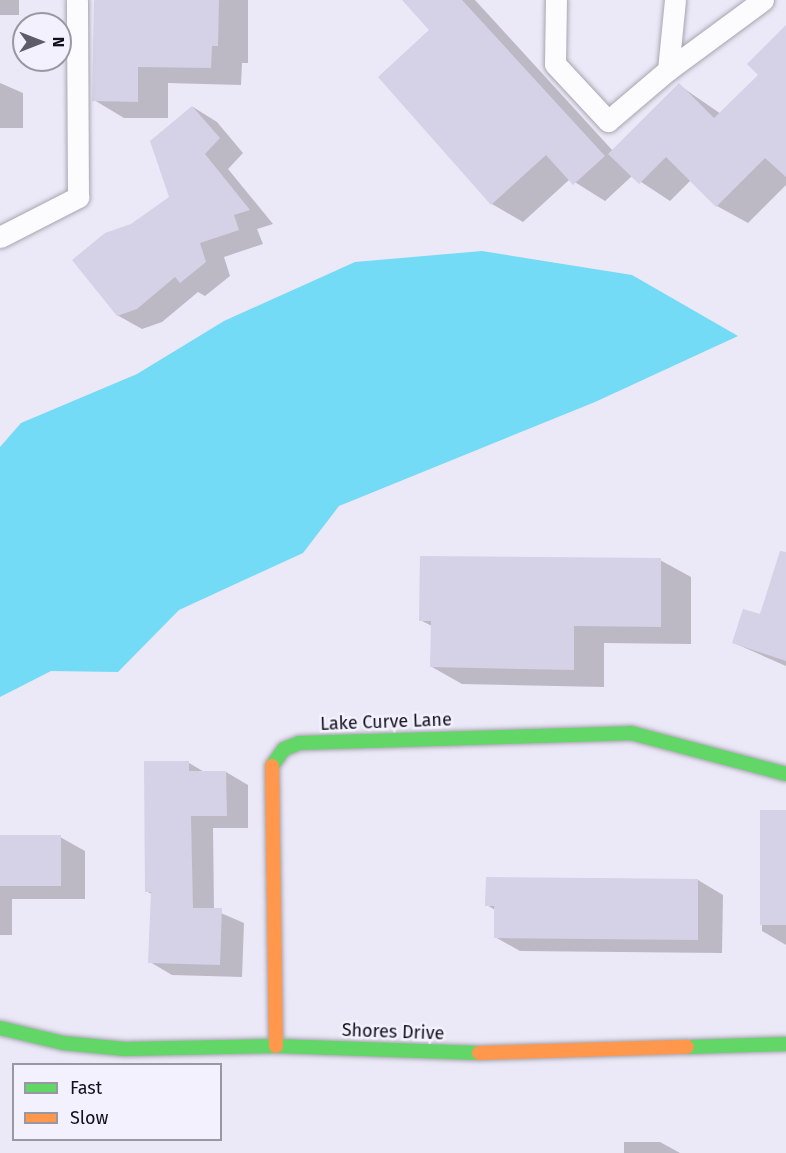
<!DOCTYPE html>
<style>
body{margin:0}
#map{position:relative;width:786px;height:1153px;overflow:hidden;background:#ebe8f7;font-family:"Fira Sans",sans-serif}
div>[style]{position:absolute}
.water>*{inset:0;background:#73dbf6}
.shadow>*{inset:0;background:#0003;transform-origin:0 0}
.building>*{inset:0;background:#d5d1e6;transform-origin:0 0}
.roads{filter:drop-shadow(0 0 2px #a7a5b0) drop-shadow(0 0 2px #a7a5b0)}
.lane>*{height:21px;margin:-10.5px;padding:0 10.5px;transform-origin:10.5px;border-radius:10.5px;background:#fcfcfe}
.fast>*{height:14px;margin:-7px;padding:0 7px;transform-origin:7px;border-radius:7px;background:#63d668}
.slow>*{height:14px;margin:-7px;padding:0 7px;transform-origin:7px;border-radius:7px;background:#ff974d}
span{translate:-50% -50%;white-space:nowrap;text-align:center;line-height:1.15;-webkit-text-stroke:5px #f3f1fd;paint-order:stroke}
.street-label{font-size:18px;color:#12101a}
.legend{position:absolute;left:12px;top:1063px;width:210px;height:78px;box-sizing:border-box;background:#f3f1fd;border:2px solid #9997a2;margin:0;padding:8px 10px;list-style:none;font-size:18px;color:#12101a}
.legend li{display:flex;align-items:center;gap:12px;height:30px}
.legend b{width:30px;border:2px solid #9997a2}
.north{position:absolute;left:12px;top:12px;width:60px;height:60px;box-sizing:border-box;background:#f3f1fd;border:2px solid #9997a2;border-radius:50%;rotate:90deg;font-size:16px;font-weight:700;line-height:24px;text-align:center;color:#12101a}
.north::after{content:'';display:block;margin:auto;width:21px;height:27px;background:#5e5c67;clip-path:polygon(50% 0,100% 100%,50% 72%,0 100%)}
</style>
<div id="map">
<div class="water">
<i style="clip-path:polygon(482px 251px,632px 275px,738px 336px,595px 402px,339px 506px,303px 553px,179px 610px,118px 672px,51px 671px,0 697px,0 447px,21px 423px,137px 374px,224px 321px,355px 262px)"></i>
</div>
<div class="shadow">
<i style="left:0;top:0;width:19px;height:15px"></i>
<i style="clip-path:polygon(94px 0,248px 0,248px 63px,242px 63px,241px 85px,168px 83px,168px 118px,124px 118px,94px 100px)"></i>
<i style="clip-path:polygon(424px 0,475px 0,613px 151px,679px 85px,721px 114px,760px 75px,786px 32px,786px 185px,748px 223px,717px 206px,691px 180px,670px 201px,632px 176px,605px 201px,570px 179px,523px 222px,492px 204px,380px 77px,432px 31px)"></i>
<i style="clip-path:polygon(0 83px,23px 93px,23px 128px,0 128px)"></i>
<i style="clip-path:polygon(193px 107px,217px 122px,243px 153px,228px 169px,273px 224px,257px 229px,263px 244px,224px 257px,230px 276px,205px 296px,198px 292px,162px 322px,142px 329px,117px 315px,132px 226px,170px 197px)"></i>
<i style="clip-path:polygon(660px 560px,691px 577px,691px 644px,604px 643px,604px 687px,462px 684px,432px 667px,432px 626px,420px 620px)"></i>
<i style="clip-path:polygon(786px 590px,786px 666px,734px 643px)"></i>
<i style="clip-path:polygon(189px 763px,206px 773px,226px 772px,248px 785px,248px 828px,213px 828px,214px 910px,244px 923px,242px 977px,172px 975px,150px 962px,152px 894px,146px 891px)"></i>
<i style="clip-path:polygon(761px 811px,786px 811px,786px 945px,762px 931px)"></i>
<i style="clip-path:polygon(0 837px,60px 837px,85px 851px,85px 899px,12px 899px,12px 935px,0 935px)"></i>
<i style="clip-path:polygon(698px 880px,723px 895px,722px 953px,520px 951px,495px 937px,495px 910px,487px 905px)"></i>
<i style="clip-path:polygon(624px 1142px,660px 1142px,680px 1153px,624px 1153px)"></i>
</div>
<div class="building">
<i style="clip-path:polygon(94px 0,219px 0,218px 46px,212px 46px,211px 68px,138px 67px,138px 102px,92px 101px)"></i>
<i style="clip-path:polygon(402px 0,462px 0,605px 156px,573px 185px,546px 155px,491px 205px,378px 77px,429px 30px)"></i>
<i style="clip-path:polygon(786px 25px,786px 177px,765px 158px,716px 207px,666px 157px,639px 184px,608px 154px,679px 83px,714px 118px,758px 75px,747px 64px)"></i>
<i style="clip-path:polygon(192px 106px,220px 138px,205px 154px,250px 210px,234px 215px,239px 230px,200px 243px,206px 262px,180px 283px,175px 277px,137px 309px,117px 316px,72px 260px,105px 233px,131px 224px,169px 197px,150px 141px)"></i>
<i style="clip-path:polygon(780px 551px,786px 552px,786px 661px,732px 643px,743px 609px,760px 614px)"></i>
<i style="clip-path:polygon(420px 556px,661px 558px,661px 627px,574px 626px,574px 670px,430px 667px,431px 621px,419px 621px)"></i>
<i style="clip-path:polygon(144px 761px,189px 761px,189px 771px,226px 771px,227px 816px,191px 816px,193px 908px,222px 908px,220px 965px,148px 963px,151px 892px,145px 892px)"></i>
<i style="left:760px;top:810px;width:26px;height:115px"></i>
<i style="left:0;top:835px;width:61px;height:51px"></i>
<i style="clip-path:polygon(486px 877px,698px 879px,698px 940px,494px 938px,494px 906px,485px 906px)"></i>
</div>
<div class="roads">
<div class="lane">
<i style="left:556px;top:0;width:64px;rotate:90.9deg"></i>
<i style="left:555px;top:64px;width:78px;rotate:47.1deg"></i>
<i style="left:608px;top:121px;width:79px;rotate:-40.4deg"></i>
<i style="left:668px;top:70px;width:70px;rotate:-84.3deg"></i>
<i style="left:668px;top:70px;width:118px;rotate:-36.4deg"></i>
<i style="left:0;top:237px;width:88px;rotate:-27.1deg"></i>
<i style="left:78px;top:197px;width:197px;rotate:-90.3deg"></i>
</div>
<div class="fast">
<i style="left:272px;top:766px;width:21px;rotate:-55deg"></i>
<i style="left:284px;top:749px;width:17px;rotate:-21deg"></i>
<i style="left:300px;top:743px;width:331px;rotate:-1.7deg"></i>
<i style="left:631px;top:733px;width:160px;rotate:14.8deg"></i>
<i style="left:0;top:1028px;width:65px;rotate:13.4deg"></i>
<i style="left:63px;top:1043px;width:62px;rotate:5.5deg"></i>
<i style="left:125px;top:1049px;width:151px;rotate:-1.1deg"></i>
<i style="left:276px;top:1046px;width:203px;rotate:2deg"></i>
<i style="left:687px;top:1047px;width:99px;rotate:-1.7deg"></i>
</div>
<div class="slow">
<i style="left:272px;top:766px;width:280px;rotate:89.2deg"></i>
<i style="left:479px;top:1053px;width:208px;rotate:-1.7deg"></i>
</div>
</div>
<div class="street-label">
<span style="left:386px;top:722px;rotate:-2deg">Lake Curve Lane</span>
<span style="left:393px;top:1032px;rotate:2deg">Shores Drive</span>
</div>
<ul class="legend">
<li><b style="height:8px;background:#63d668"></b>Fast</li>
<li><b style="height:8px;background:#ff974d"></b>Slow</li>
</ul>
<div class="north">N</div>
</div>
